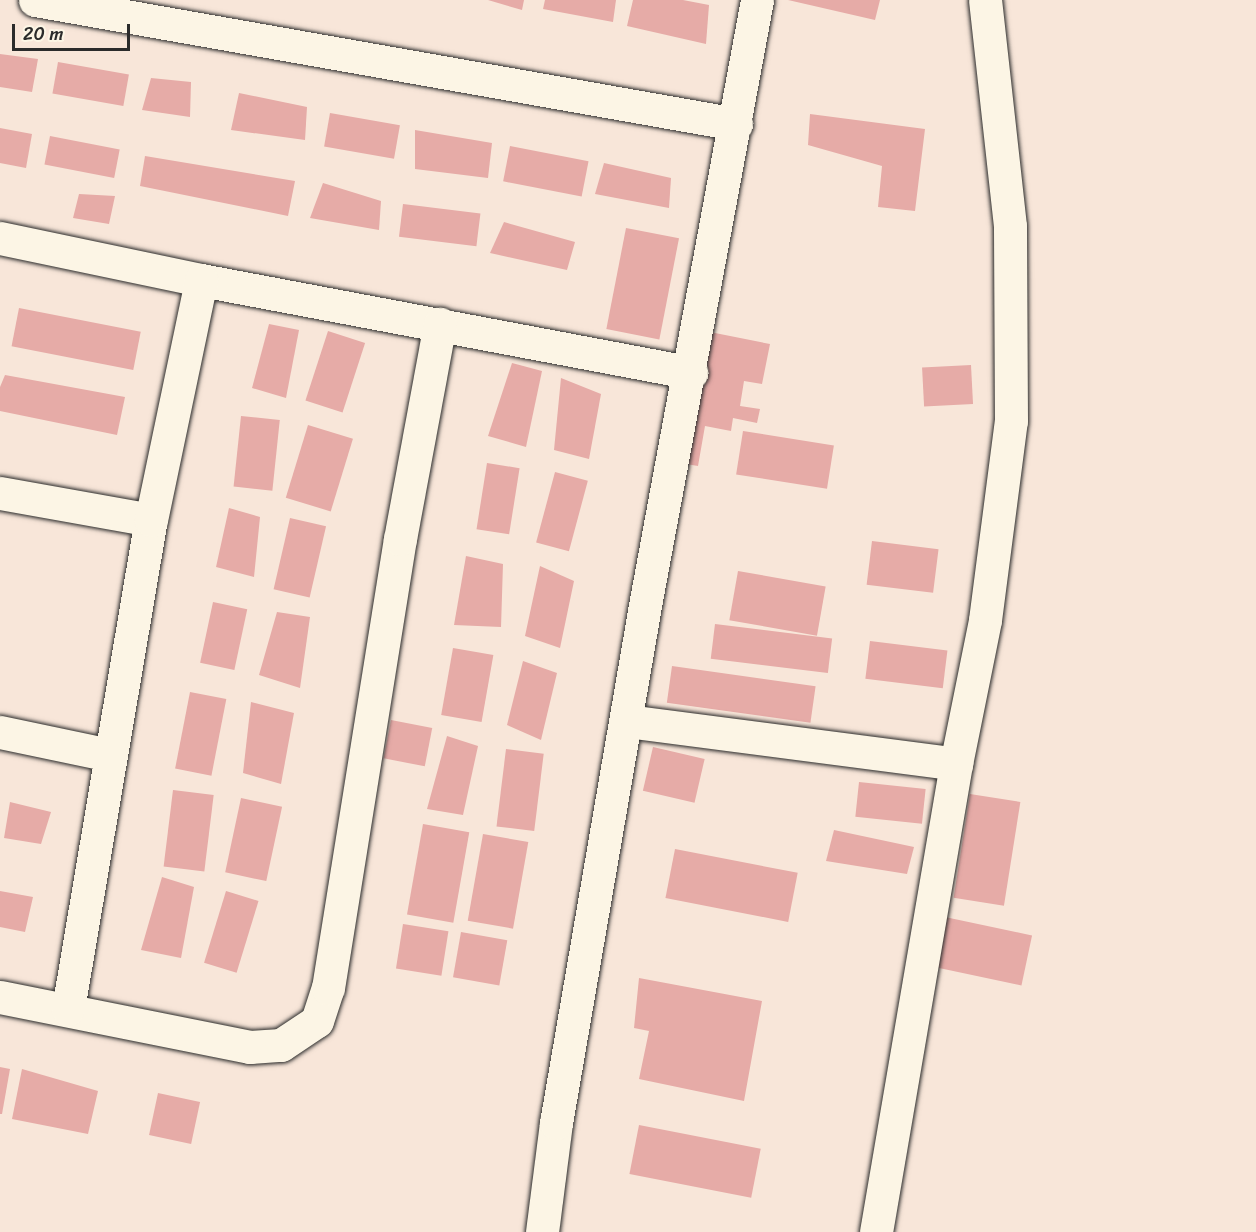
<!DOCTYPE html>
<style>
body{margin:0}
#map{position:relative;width:1256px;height:1232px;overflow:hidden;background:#f8e6d9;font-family:Sriracha,sans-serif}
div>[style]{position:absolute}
.building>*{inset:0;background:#e6aba7;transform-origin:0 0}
.roads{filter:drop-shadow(0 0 2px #2b2b2b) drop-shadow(0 0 2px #2b2b2b)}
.minor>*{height:33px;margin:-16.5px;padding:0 16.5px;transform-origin:16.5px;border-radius:16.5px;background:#fcf5e5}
span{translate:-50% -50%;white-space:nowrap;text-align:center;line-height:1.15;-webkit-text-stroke:4.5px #fcf5e5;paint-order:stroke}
.scale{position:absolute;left:12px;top:24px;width:118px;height:27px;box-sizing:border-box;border:3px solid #2b2b2b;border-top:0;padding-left:8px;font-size:18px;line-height:21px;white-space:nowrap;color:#2b2b2b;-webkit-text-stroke:4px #fcf5e5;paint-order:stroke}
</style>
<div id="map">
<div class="building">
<i style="clip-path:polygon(488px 0,524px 0,522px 10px)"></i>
<i style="clip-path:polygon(545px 0,616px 0,613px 22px,543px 9px)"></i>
<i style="clip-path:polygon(633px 0,683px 0,709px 5px,706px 44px,627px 26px)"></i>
<i style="clip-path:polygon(788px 0,880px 0,875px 20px)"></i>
<i style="clip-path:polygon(0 54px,38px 59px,32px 92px,0 87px)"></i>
<i style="left:58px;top:62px;width:72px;height:32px;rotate:10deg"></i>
<i style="clip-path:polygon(151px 78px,191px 82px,190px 117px,142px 110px)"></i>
<i style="clip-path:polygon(239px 93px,307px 107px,305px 140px,231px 130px)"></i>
<i style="left:330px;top:113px;width:71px;height:34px;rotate:10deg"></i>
<i style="clip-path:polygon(810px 114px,925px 129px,915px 211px,878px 207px,882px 166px,808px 145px)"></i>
<i style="clip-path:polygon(0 128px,32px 134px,26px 168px,0 163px)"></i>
<i style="clip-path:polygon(415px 130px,492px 143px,488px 178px,415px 169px)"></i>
<i style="left:50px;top:136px;width:71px;height:29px;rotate:11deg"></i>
<i style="left:510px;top:146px;width:80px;height:36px;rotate:11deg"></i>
<i style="clip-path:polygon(145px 156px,295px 181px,288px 216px,140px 186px)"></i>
<i style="clip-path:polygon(604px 163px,671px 178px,669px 208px,595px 194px)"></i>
<i style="clip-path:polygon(323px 183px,381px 201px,379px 230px,310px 218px)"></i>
<i style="clip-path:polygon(79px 194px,115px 196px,109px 224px,73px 218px)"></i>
<i style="left:403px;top:204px;width:78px;height:33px;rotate:7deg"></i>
<i style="clip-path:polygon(504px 222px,575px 242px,567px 270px,490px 253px)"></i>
<i style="left:626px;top:228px;width:54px;height:103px;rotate:11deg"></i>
<i style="left:19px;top:308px;width:124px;height:39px;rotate:11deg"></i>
<i style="clip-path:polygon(269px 324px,299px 330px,286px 398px,252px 388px)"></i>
<i style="left:328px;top:331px;width:39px;height:73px;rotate:18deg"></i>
<i style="clip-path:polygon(705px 331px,770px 344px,762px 384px,744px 381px,740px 406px,760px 409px,757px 423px,733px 418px,731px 431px,705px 426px,698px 466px,674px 462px)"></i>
<i style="clip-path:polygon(512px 363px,542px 371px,526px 447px,488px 436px)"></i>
<i style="left:971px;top:365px;width:39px;height:49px;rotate:87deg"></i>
<i style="clip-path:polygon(5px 375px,125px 397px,117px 435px,0 411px,0 387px)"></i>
<i style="clip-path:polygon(561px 378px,601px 394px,589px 459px,554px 450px)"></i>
<i style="left:241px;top:416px;width:39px;height:71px;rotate:6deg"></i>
<i style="left:308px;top:425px;width:47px;height:76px;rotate:17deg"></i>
<i style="left:743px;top:431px;width:92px;height:44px;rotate:9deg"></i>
<i style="left:487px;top:463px;width:33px;height:67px;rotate:9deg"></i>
<i style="left:555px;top:472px;width:34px;height:73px;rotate:15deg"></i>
<i style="clip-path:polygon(229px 508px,260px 517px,254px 577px,216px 567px)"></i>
<i style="left:290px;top:518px;width:37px;height:73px;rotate:13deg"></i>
<i style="left:872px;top:541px;width:67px;height:44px;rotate:7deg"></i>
<i style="clip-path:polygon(466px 556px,503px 564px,501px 627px,454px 625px)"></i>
<i style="clip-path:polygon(540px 566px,574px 581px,560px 648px,525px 636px)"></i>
<i style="left:738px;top:571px;width:89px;height:50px;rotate:10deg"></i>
<i style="left:213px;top:602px;width:35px;height:62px;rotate:12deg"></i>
<i style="clip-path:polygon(277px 612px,310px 617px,300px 688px,259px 675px)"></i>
<i style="left:715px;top:624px;width:118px;height:35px;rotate:7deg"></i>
<i style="left:870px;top:641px;width:78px;height:38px;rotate:7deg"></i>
<i style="left:453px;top:648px;width:41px;height:68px;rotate:10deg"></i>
<i style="clip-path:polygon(523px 661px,557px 673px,541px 740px,507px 725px)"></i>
<i style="left:672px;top:666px;width:145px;height:37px;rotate:8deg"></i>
<i style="left:190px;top:692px;width:37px;height:78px;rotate:11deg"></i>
<i style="clip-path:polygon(251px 702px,294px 713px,281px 784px,243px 773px)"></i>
<i style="left:391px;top:720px;width:42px;height:39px;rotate:11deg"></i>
<i style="clip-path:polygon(447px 736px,478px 746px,463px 815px,427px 809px)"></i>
<i style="left:653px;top:747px;width:53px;height:45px;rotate:13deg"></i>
<i style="left:506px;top:749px;width:38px;height:78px;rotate:7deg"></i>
<i style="left:859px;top:782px;width:67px;height:35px;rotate:6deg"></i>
<i style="left:173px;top:790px;width:41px;height:77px;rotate:7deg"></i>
<i style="left:970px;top:794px;width:51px;height:105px;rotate:9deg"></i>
<i style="left:241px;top:798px;width:42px;height:76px;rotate:12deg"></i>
<i style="clip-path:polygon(10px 802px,51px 812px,41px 844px,4px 838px)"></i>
<i style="left:423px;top:824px;width:47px;height:92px;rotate:10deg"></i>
<i style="clip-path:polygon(834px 830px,914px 847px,907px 874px,826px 861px)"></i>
<i style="left:483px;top:834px;width:46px;height:88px;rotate:10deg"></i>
<i style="left:675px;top:849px;width:125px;height:50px;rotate:11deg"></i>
<i style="clip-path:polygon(162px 877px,194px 887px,181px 958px,141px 950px)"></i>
<i style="clip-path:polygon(0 891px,33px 897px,25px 932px,0 927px)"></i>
<i style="left:226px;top:891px;width:34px;height:75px;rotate:17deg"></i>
<i style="left:945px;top:917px;width:89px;height:51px;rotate:12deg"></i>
<i style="left:403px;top:924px;width:46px;height:45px;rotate:9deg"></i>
<i style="left:461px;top:932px;width:47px;height:46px;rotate:10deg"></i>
<i style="clip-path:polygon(639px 978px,762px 1001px,744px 1101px,639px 1079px,649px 1031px,634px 1028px)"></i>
<i style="clip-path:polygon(0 1067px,10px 1069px,2px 1114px,0 1114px)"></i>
<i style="clip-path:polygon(22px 1069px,98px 1091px,88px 1134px,12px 1119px)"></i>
<i style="left:158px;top:1093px;width:43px;height:43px;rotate:12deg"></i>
<i style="left:639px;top:1125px;width:124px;height:50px;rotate:11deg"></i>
</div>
<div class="roads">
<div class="minor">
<i style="left:35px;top:0;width:712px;rotate:10.03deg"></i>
<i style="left:0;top:238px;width:205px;rotate:11.8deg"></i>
<i style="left:201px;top:280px;width:499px;rotate:10.7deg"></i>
<i style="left:0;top:493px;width:153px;rotate:10.1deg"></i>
<i style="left:627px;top:721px;width:332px;rotate:7.4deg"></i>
<i style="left:0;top:732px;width:112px;rotate:11.8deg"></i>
<i style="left:0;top:997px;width:255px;rotate:11.3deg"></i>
<i style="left:250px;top:1047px;width:31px;rotate:-4deg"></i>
<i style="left:281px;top:1045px;width:43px;rotate:-33.7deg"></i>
<i style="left:317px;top:1021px;width:35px;rotate:-72deg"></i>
<i style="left:328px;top:988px;width:455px;rotate:-80.9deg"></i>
<i style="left:400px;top:539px;width:219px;rotate:-79.5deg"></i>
<i style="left:68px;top:1009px;width:496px;rotate:-80.4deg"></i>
<i style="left:151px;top:520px;width:245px;rotate:-78.2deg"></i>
<i style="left:542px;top:1232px;width:110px;rotate:-82.7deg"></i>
<i style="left:556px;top:1123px;width:531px;rotate:-80.24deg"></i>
<i style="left:646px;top:600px;width:610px;rotate:-79.52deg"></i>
<i style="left:876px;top:1232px;width:475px;rotate:-80.3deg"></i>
<i style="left:956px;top:764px;width:147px;rotate:-78.6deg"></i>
<i style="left:985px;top:620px;width:201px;rotate:-82.6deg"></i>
<i style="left:1011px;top:421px;width:195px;rotate:-90.3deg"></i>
<i style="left:1010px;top:226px;width:227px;rotate:-96.3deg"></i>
</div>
</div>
<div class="scale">20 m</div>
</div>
